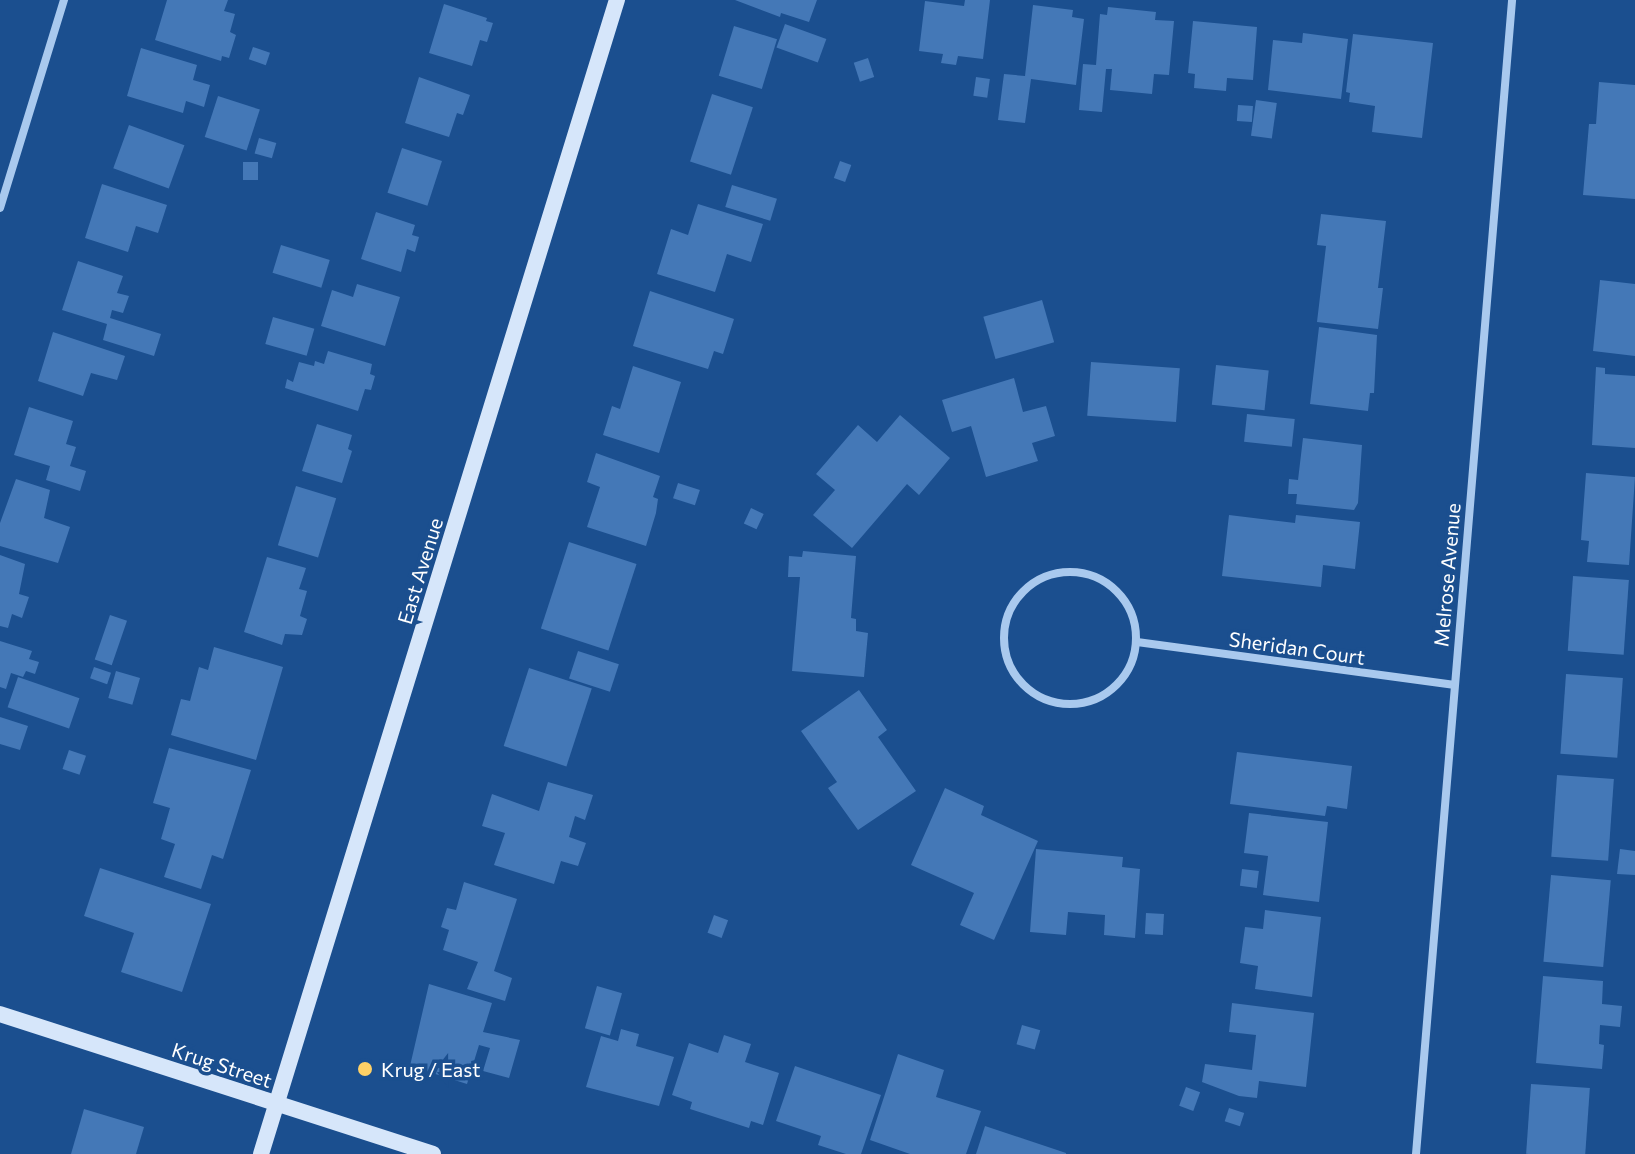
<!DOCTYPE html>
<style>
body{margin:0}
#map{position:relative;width:1635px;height:1154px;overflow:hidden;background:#1b4f8f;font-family:Commissioner,sans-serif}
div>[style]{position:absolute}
.building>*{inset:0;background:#4478b7;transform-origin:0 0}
.street>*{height:8px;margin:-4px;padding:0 4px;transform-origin:4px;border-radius:4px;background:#a9c9ee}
.street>.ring{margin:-4px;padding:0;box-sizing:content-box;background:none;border:8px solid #a9c9ee;border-radius:50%}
.secondary>*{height:16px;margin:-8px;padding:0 8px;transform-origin:8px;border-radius:8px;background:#d6e6fa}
.dots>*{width:22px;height:22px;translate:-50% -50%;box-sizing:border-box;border:4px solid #1b4f8f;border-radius:50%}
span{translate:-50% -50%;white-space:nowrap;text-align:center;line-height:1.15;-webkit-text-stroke:7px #1b4f8f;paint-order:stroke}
.street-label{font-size:20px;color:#fff}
.poi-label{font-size:20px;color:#fff}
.left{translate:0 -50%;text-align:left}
</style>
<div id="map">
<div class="building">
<i style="clip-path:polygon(167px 0,228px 0,224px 11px,235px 14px,230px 32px,236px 35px,229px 58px,222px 56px,221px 61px,155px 40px)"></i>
<i style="clip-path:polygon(735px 0,817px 0,809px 22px,781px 13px,780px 17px)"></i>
<i style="clip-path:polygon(965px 0,990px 0,983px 59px,958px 56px,956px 65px,941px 63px,943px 54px,919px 51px,925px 1px,964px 6px)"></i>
<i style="clip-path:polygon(444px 4px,487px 18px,486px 21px,493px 23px,487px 42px,480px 40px,472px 66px,429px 53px)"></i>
<i style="clip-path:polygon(1033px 5px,1073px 10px,1072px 17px,1084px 19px,1076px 85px,1031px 79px,1025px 123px,998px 120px,1004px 74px,1025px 76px)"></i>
<i style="clip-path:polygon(1108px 7px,1156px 12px,1155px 20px,1174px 21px,1169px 75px,1154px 74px,1152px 94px,1110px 90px,1112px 69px,1106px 69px,1102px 112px,1079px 110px,1083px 64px,1096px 65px,1100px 14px,1107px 15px)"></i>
<i style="clip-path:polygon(1193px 21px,1257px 27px,1253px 80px,1227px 78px,1226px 91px,1194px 88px,1195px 74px,1188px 73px)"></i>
<i style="left:785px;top:24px;width:44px;height:25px;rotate:20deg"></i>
<i style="left:734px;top:26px;width:45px;height:52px;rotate:17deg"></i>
<i style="clip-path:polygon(1303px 33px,1348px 39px,1341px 99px,1268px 90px,1273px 40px,1302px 43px)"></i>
<i style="clip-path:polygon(1353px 34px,1433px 43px,1422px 138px,1372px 132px,1375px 106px,1349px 102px,1350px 93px,1346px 92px)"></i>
<i style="left:253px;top:47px;width:18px;height:13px;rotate:19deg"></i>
<i style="clip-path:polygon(141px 48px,197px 65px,193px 80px,210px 85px,204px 107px,186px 101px,183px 113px,127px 96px)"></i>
<i style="left:868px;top:58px;width:20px;height:15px;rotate:72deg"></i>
<i style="clip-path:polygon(419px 77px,470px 95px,463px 115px,457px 113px,449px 137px,405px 123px)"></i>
<i style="left:976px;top:77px;width:14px;height:19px;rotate:8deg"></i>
<i style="clip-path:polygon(1599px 82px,1635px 85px,1635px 199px,1583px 195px,1589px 124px,1596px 124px)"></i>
<i style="left:712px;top:94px;width:43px;height:71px;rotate:18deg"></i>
<i style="left:218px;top:96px;width:44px;height:43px;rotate:18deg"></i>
<i style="left:1256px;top:100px;width:21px;height:36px;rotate:8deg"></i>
<i style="left:1238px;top:105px;width:15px;height:16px;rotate:4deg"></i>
<i style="left:129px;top:125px;width:59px;height:46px;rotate:20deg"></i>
<i style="left:259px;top:138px;width:18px;height:16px;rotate:16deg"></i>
<i style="left:402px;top:148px;width:42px;height:47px;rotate:18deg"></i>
<i style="left:840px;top:161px;width:12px;height:18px;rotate:20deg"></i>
<i style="left:243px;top:162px;width:15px;height:18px"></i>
<i style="clip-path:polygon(102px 184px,167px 205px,158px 233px,136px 226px,128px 252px,85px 238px)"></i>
<i style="left:732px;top:185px;width:47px;height:23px;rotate:17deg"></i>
<i style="clip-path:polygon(698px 204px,763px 224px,751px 262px,727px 254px,715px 292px,657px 274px,671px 229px,688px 235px)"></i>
<i style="clip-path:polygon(376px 212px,415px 225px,412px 235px,419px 237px,415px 252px,407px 249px,401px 272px,361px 259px)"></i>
<i style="clip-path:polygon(1321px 214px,1386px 221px,1378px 288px,1383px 288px,1378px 329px,1317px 322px,1326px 246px,1317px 245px)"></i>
<i style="left:281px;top:245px;width:51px;height:29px;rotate:17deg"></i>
<i style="clip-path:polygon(78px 261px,123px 276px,117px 293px,129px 296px,123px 313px,112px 310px,110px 318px,161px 334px,154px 356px,103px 340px,107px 324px,62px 310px)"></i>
<i style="clip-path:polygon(1600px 280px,1635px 284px,1635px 356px,1593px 351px)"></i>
<i style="clip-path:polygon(357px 284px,400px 297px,385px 346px,321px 326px,332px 290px,353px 297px)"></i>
<i style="clip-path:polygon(650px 291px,734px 319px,723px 354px,714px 351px,708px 369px,633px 346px)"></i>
<i style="left:1042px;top:300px;width:44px;height:61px;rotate:74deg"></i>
<i style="left:273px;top:317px;width:43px;height:28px;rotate:16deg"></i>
<i style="clip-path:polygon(1319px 327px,1377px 335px,1374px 393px,1370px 393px,1368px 411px,1310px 404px)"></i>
<i style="clip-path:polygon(53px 332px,125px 356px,117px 380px,91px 373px,83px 396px,38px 381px)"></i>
<i style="clip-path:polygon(328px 351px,372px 364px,370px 374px,375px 376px,371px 390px,365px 389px,358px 411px,285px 388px,287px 379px,293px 382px,299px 362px,314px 366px,315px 361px,324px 364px)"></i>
<i style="left:1091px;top:362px;width:89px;height:54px;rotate:4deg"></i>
<i style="left:1216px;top:365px;width:53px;height:40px;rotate:6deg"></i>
<i style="clip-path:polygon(633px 366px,681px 382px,659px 453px,603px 435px,612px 406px,620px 409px)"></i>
<i style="clip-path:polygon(1596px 367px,1605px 368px,1605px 374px,1635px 376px,1635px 448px,1592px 445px)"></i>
<i style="clip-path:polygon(1014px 378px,1023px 412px,1046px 406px,1055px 436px,1032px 443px,1038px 461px,986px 477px,971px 426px,952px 432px,942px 400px)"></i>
<i style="clip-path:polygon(29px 407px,73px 421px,66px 444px,76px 447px,70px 466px,86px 471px,80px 491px,46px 480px,50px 466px,14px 455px)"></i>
<i style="left:1247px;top:414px;width:48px;height:28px;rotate:6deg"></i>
<i style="clip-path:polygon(900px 415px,950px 458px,919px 495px,907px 484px,852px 548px,813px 515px,835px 490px,816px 474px,858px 425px,877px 442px)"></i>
<i style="clip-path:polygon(317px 424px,352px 435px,348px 449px,352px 451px,342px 483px,302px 471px)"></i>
<i style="clip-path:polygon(1303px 438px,1362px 445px,1358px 503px,1354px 510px,1296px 504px,1297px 494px,1288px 494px,1289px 479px,1298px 480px)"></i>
<i style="clip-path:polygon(596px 453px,660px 476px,653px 497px,658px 499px,656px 513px,646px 546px,587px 527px,600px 487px,587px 482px)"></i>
<i style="clip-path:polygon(1586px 473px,1635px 477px,1629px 565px,1587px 562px,1589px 541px,1581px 540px)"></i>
<i style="clip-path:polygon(16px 479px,50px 490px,44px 518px,70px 527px,58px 563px,0 546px,0 523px)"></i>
<i style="left:678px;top:483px;width:23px;height:16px;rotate:18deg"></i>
<i style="left:296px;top:486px;width:42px;height:62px;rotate:17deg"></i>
<i style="left:751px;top:508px;width:14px;height:17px;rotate:25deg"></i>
<i style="clip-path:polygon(1229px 515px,1295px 523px,1296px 515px,1360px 522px,1355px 569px,1323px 565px,1321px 587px,1222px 576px)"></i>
<i style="left:569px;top:542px;width:71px;height:91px;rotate:18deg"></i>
<i style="clip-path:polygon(803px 551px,856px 556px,851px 618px,856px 619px,856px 631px,868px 633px,864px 677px,792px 671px,800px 577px,788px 577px,789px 556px,802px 557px)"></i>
<i style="clip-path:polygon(0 555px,25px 564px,19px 594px,29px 597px,22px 618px,12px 614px,8px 628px,0 626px)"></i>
<i style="clip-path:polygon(267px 557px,306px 568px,299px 589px,307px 591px,300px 616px,307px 619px,302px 635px,285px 634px,282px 645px,244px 632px)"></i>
<i style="left:1573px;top:576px;width:56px;height:75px;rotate:4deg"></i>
<i style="left:110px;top:615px;width:18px;height:47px;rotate:19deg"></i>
<i style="clip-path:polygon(0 641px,32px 651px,29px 659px,39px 662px,35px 674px,26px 671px,23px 677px,11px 673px,6px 689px,0 687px)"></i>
<i style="clip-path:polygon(214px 647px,283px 667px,256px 760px,171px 735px,181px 699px,190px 701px,199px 667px,208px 670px)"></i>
<i style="left:578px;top:651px;width:43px;height:29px;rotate:18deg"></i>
<i style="left:94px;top:667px;width:18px;height:12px;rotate:19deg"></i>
<i style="left:529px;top:668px;width:66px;height:82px;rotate:18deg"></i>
<i style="left:116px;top:671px;width:25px;height:28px;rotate:16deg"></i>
<i style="left:1566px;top:674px;width:57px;height:80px;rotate:4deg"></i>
<i style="left:18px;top:677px;width:65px;height:32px;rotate:19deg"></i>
<i style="clip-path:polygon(859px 690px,887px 730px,878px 737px,916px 791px,858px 830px,828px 788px,837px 782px,801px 731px)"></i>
<i style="clip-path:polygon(0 717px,28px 726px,20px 750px,0 744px)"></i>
<i style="clip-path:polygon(169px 748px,251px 770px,223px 859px,212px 855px,201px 889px,164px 877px,175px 844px,161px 839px,170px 808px,153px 803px)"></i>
<i style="left:69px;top:750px;width:18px;height:20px;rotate:19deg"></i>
<i style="clip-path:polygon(1237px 752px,1352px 766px,1347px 809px,1327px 806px,1325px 816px,1230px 804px)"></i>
<i style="left:1557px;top:775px;width:57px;height:82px;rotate:4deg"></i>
<i style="clip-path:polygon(548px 782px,593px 795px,585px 820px,575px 816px,569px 837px,586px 843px,578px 866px,561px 861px,554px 884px,494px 865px,505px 833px,482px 826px,492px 794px,539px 811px)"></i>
<i style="clip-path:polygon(945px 788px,984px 806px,981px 815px,1038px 841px,994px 940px,960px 925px,974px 893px,911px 865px)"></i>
<i style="clip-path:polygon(1249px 813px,1328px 822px,1319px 902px,1263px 895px,1268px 856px,1244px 853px)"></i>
<i style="clip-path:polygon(1036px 849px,1123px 857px,1122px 867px,1140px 869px,1135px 938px,1104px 935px,1105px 915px,1068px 912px,1066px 935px,1030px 932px)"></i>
<i style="clip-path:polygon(1620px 849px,1635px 851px,1635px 875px,1617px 874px)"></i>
<i style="clip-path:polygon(100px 868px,211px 904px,182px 992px,121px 972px,134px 933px,84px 916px)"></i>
<i style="left:1242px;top:869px;width:17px;height:17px;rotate:7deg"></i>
<i style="left:1551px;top:875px;width:60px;height:87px;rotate:5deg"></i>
<i style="clip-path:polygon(464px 882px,517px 899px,494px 971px,512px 978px,505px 1001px,467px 989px,478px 962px,443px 950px,449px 930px,441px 927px,447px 908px,456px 910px)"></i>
<i style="clip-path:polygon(1265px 910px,1321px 917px,1312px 997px,1255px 989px,1258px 966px,1240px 963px,1245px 927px,1263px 929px)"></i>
<i style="left:1146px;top:913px;width:18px;height:21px;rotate:3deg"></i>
<i style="left:714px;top:915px;width:15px;height:19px;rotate:20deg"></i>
<i style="clip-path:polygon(1543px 976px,1603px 981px,1602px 1004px,1622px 1006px,1620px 1027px,1600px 1025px,1599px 1044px,1604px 1045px,1602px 1069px,1536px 1063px)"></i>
<i style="clip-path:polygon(429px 984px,492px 1003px,483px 1032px,520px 1040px,509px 1078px,483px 1071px,490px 1048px,479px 1045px,467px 1084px,410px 1066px)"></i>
<i style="left:597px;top:986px;width:26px;height:44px;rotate:16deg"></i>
<i style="clip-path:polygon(1232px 1003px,1314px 1013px,1306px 1087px,1259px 1081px,1257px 1098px,1239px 1096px,1202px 1082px,1205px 1064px,1252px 1070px,1256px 1035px,1229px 1032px)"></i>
<i style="left:1022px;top:1025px;width:19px;height:20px;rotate:16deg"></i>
<i style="clip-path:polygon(621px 1029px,639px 1034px,636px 1046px,674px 1057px,659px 1106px,586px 1087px,601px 1036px,618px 1041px)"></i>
<i style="clip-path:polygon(724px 1035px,751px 1044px,745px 1062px,779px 1073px,763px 1125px,751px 1121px,749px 1128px,690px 1109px,692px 1102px,672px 1095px,689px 1043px,718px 1053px)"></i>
<i style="clip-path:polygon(898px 1054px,944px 1070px,936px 1097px,981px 1111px,966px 1154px,910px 1154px,870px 1140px)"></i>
<i style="clip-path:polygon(795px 1066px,881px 1095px,861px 1154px,846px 1154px,818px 1145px,821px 1136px,776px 1121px)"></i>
<i style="left:1531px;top:1084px;width:59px;height:70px;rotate:4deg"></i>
<i style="left:1186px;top:1087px;width:15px;height:20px;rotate:20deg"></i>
<i style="left:1229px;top:1108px;width:16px;height:14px;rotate:18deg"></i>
<i style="clip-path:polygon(84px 1109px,144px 1127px,136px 1154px,71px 1154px)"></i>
<i style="clip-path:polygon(985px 1126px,1066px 1153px,1066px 1154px,976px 1154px)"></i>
</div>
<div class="street">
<i style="left:0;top:208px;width:218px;rotate:-72.9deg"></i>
<i class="ring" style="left:1004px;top:572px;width:124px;height:124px"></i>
<i style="left:1137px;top:642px;width:319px;rotate:7.7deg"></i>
<i style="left:1416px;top:1154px;width:1158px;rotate:-85.24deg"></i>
</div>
<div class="secondary">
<i style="left:0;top:1014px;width:455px;rotate:17.9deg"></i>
<i style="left:261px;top:1154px;width:1208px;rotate:-72.86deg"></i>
</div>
<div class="dots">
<i style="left:365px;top:1069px;background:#ffd166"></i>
</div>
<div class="street-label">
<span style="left:420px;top:571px;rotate:-73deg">East Avenue</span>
<span style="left:1447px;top:575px;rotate:-85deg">Melrose Avenue</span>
<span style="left:1297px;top:648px;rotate:8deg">Sheridan Court</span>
<span style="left:222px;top:1065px;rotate:18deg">Krug Street</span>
</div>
<div class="poi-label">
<span class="left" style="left:381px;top:1069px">Krug / East</span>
</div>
</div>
